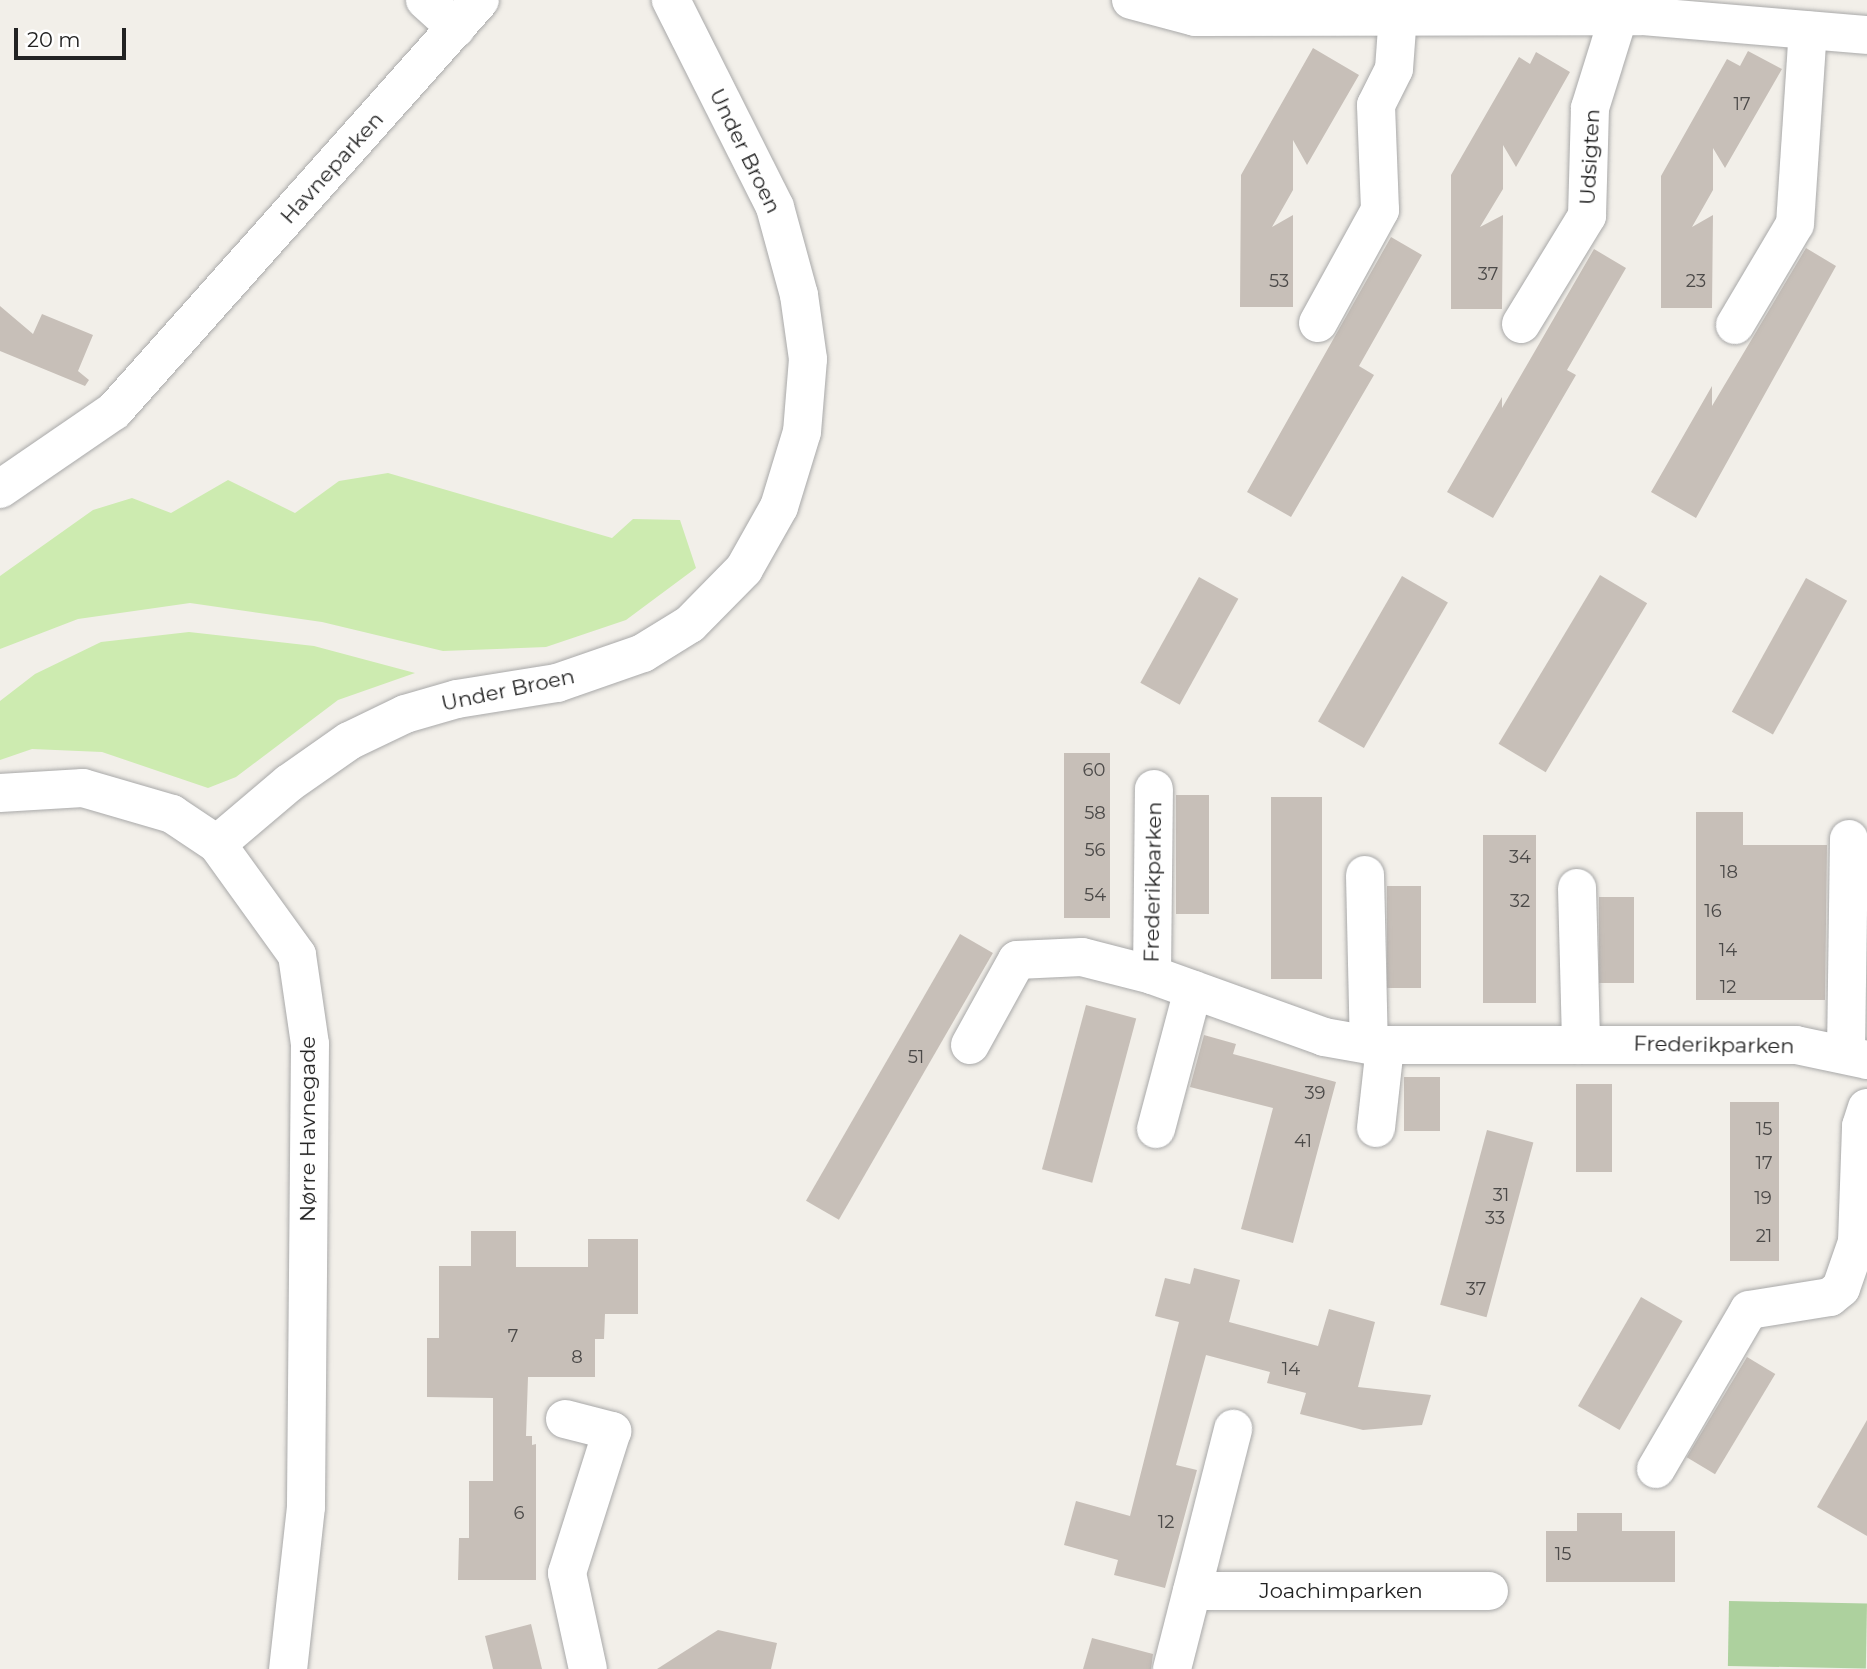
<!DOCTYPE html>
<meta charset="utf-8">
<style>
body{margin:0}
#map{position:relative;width:1867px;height:1669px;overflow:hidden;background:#f2efe9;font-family:Montserrat,sans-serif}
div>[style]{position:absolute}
.grass>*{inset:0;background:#cdebb0}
.forest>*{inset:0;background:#add19e;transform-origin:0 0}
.building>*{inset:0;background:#c7bfb8;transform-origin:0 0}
.roads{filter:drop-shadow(0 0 2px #a9a9a9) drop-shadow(0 0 2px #a9a9a9)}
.minor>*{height:38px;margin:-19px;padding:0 19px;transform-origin:19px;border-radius:19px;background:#fff}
span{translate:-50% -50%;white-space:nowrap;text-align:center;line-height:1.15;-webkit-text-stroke:6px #fff;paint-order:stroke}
.number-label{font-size:18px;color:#4b4948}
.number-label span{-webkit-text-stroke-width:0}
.street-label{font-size:21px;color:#222}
.scale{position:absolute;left:14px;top:28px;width:112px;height:32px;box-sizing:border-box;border:4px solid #222;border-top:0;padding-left:9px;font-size:21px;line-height:24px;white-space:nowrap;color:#222;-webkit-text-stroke:5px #fff;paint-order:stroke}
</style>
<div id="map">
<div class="grass">
<i style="clip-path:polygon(388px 473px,612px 538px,633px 519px,680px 520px,696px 568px,626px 620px,546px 647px,443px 651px,322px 622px,190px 603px,78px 619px,0 649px,0 576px,93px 510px,132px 498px,171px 513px,228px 480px,295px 513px,339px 481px)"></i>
<i style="clip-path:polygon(189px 632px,314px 646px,415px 673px,338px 700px,236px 777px,208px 788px,102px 752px,32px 749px,0 760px,0 701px,35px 674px,101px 642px)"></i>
</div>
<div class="forest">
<i style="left:1729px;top:1601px;width:138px;height:65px;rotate:1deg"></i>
</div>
<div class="building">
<i style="clip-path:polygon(1313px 48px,1359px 75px,1307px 165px,1293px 140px,1293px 190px,1272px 227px,1293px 215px,1293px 307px,1240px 307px,1241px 175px)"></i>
<i style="clip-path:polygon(1748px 51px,1782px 69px,1725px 168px,1713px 148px,1713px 190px,1692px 227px,1713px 215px,1712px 308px,1661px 308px,1661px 176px,1727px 59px,1740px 66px)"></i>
<i style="clip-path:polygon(1536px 52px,1570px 72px,1516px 167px,1503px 145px,1503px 189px,1480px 227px,1503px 215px,1502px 309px,1451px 309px,1451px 175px,1519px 57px,1530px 64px)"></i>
<i style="clip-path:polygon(1391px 237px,1422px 255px,1359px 366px,1374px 375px,1291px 517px,1247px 492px)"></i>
<i style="clip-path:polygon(1806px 248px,1836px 266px,1696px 518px,1651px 492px,1712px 386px,1712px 406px)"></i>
<i style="clip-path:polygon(1594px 249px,1626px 268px,1567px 370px,1576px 375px,1493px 518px,1447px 492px,1502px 397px,1502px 408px)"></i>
<i style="clip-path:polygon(0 306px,33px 334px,42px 314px,93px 335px,78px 371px,89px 380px,85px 386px,0 351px)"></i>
<i style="left:1600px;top:575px;width:55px;height:197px;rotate:31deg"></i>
<i style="left:1402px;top:576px;width:53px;height:168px;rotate:30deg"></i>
<i style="left:1199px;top:577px;width:45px;height:121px;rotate:29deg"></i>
<i style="left:1806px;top:578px;width:47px;height:153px;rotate:29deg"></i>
<i style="left:1064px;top:753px;width:46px;height:165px"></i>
<i style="left:1176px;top:795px;width:33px;height:119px"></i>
<i style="left:1271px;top:797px;width:51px;height:182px"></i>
<i style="clip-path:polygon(1696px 812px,1743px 812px,1743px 845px,1827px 845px,1825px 1000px,1696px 1000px)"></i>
<i style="left:1536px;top:835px;width:168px;height:53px;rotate:90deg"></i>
<i style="left:1387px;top:886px;width:34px;height:102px"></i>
<i style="left:1599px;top:897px;width:35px;height:86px"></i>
<i style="left:960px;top:934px;width:38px;height:308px;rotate:30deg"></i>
<i style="left:1086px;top:1005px;width:52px;height:170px;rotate:15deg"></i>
<i style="clip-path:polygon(1204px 1035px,1236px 1044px,1233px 1054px,1336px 1082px,1293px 1243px,1241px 1229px,1273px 1108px,1190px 1087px)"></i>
<i style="left:1404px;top:1077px;width:36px;height:54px"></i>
<i style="left:1576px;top:1084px;width:36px;height:88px"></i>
<i style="left:1730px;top:1102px;width:49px;height:159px"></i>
<i style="left:1487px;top:1130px;width:48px;height:181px;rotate:15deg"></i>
<i style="clip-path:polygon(471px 1231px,516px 1231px,516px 1267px,588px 1267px,588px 1239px,638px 1239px,638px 1314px,605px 1314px,604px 1339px,595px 1339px,595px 1377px,528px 1377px,526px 1436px,532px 1436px,532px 1445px,536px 1444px,536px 1580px,458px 1580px,459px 1538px,469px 1538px,469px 1481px,493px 1481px,493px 1398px,427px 1397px,427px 1338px,439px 1338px,439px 1266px,471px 1266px)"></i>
<i style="clip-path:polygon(1194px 1268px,1240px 1280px,1229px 1322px,1318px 1346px,1329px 1309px,1375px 1322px,1358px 1387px,1431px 1395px,1422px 1425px,1363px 1430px,1300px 1414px,1306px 1393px,1267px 1383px,1270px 1372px,1206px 1355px,1176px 1465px,1197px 1470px,1165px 1588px,1114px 1575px,1118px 1560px,1064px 1545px,1076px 1501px,1130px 1516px,1179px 1322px,1155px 1316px,1165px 1278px,1190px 1284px)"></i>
<i style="left:1641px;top:1297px;width:48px;height:126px;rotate:30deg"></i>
<i style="left:1747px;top:1357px;width:33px;height:117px;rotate:31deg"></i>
<i style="clip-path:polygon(1867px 1420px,1867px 1536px,1817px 1507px)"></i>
<i style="clip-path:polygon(1577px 1513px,1622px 1513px,1622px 1531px,1675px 1531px,1675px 1582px,1546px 1582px,1546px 1531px,1577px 1531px)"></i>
<i style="clip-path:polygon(531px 1624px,542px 1669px,493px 1669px,485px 1636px)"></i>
<i style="clip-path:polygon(718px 1630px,777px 1643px,771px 1669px,657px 1669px)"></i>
<i style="clip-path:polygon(1092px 1638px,1153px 1654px,1151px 1669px,1083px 1669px)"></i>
</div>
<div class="roads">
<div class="minor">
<i style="left:425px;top:0;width:42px;rotate:42.1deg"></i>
<i style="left:1131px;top:0;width:66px;rotate:14.9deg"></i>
<i style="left:1195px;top:17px;width:446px;rotate:-0.1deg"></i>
<i style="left:1641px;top:16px;width:227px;rotate:4.8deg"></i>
<i style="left:1318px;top:323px;width:129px;rotate:-61.2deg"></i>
<i style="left:1380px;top:210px;width:105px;rotate:-92.2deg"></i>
<i style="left:1376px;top:105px;width:40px;rotate:-63.4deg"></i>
<i style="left:1394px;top:69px;width:54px;rotate:-85.8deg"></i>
<i style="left:1521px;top:324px;width:127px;rotate:-58.6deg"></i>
<i style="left:1587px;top:216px;width:108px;rotate:-88.4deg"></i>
<i style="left:1590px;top:108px;width:94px;rotate:-72.7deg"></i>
<i style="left:1735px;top:325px;width:117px;rotate:-59.3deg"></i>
<i style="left:1795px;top:224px;width:194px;rotate:-86.2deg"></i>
<i style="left:0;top:489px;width:138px;rotate:-34.4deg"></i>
<i style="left:114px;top:411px;width:550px;rotate:-48.31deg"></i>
<i style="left:0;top:793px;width:83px;rotate:-3.4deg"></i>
<i style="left:83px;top:788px;width:93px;rotate:16.3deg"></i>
<i style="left:172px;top:814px;width:54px;rotate:33.7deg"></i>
<i style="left:217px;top:844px;width:137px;rotate:54.2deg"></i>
<i style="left:297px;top:955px;width:90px;rotate:81.7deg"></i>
<i style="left:310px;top:1044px;width:463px;rotate:90.5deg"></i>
<i style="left:306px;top:1507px;width:163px;rotate:96.3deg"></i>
<i style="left:217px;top:844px;width:94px;rotate:-40.3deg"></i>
<i style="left:289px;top:783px;width:73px;rotate:-35deg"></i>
<i style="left:349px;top:741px;width:62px;rotate:-25.7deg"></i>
<i style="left:405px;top:714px;width:54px;rotate:-16.1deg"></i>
<i style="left:457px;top:699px;width:101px;rotate:-9.1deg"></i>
<i style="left:557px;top:683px;width:91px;rotate:-19.2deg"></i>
<i style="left:643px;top:653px;width:55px;rotate:-31.7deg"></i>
<i style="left:690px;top:624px;width:77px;rotate:-45.5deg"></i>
<i style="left:744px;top:569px;width:71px;rotate:-60.6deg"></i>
<i style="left:779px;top:507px;width:78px;rotate:-73deg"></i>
<i style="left:802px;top:432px;width:73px;rotate:-85.3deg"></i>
<i style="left:808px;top:359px;width:65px;rotate:-98deg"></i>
<i style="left:799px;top:295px;width:91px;rotate:-105.3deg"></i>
<i style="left:775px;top:207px;width:232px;rotate:-116.7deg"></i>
<i style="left:1365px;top:875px;width:170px;rotate:88.7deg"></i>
<i style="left:1577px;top:888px;width:157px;rotate:88.5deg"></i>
<i style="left:1152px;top:975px;width:186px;rotate:-89.4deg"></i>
<i style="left:970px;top:1045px;width:97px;rotate:-61.1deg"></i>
<i style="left:1017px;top:960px;width:65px;rotate:-2.6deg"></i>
<i style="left:1082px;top:957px;width:72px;rotate:14.4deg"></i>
<i style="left:1152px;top:975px;width:183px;rotate:19.8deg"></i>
<i style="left:1324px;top:1037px;width:46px;rotate:10.1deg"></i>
<i style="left:1369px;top:1045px;width:427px"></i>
<i style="left:1796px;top:1045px;width:73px;rotate:11.9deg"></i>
<i style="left:1846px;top:1053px;width:214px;rotate:-89.2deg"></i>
<i style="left:1376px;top:1128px;width:82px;rotate:-83.7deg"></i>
<i style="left:1156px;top:1129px;width:144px;rotate:-75.1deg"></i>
<i style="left:565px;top:1419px;width:49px;rotate:14.3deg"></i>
<i style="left:612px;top:1431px;width:149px;rotate:107.6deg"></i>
<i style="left:567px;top:1573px;width:98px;rotate:77.7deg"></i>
<i style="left:1656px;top:1469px;width:184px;rotate:-59.7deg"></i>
<i style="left:1749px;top:1310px;width:82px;rotate:-9.1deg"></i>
<i style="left:1830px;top:1297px;width:14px;rotate:-39deg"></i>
<i style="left:1841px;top:1288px;width:49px;rotate:-70.8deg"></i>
<i style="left:1857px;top:1242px;width:116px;rotate:-88deg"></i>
<i style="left:1861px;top:1126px;width:19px;rotate:-72deg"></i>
<i style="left:1192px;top:1591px;width:297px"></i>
<i style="left:1172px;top:1669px;width:248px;rotate:-75.7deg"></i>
</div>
</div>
<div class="number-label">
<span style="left:1742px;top:104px">17</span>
<span style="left:1488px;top:274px">37</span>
<span style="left:1279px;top:281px">53</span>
<span style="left:1696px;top:281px">23</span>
<span style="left:1094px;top:770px">60</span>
<span style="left:1095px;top:813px">58</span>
<span style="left:1095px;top:850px">56</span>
<span style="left:1520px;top:857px">34</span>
<span style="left:1729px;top:872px">18</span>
<span style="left:1095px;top:895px">54</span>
<span style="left:1520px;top:901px">32</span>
<span style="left:1713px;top:911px">16</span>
<span style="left:1728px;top:950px">14</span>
<span style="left:1728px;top:987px">12</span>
<span style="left:916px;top:1057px">51</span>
<span style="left:1315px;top:1093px">39</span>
<span style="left:1764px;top:1129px">15</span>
<span style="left:1303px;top:1141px">41</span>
<span style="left:1764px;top:1163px">17</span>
<span style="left:1501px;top:1195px">31</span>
<span style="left:1763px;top:1198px">19</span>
<span style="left:1495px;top:1218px">33</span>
<span style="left:1764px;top:1236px">21</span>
<span style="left:1476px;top:1289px">37</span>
<span style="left:513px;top:1336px">7</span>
<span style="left:577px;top:1357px">8</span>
<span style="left:1291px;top:1369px">14</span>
<span style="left:519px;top:1513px">6</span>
<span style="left:1166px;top:1522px">12</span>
<span style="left:1563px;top:1554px">15</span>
</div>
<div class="street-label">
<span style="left:745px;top:151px;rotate:64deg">Under Broen</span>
<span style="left:1590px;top:157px;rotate:-87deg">Udsigten</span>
<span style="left:332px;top:168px;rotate:-48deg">Havneparken</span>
<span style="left:508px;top:690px;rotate:-12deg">Under Broen</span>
<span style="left:1153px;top:882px;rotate:-89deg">Frederikparken</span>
<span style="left:1714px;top:1045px;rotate:1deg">Frederikparken</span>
<span style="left:308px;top:1129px;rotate:-90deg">Nørre Havnegade</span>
<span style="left:1341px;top:1591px">Joachimparken</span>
</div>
<div class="scale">20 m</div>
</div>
